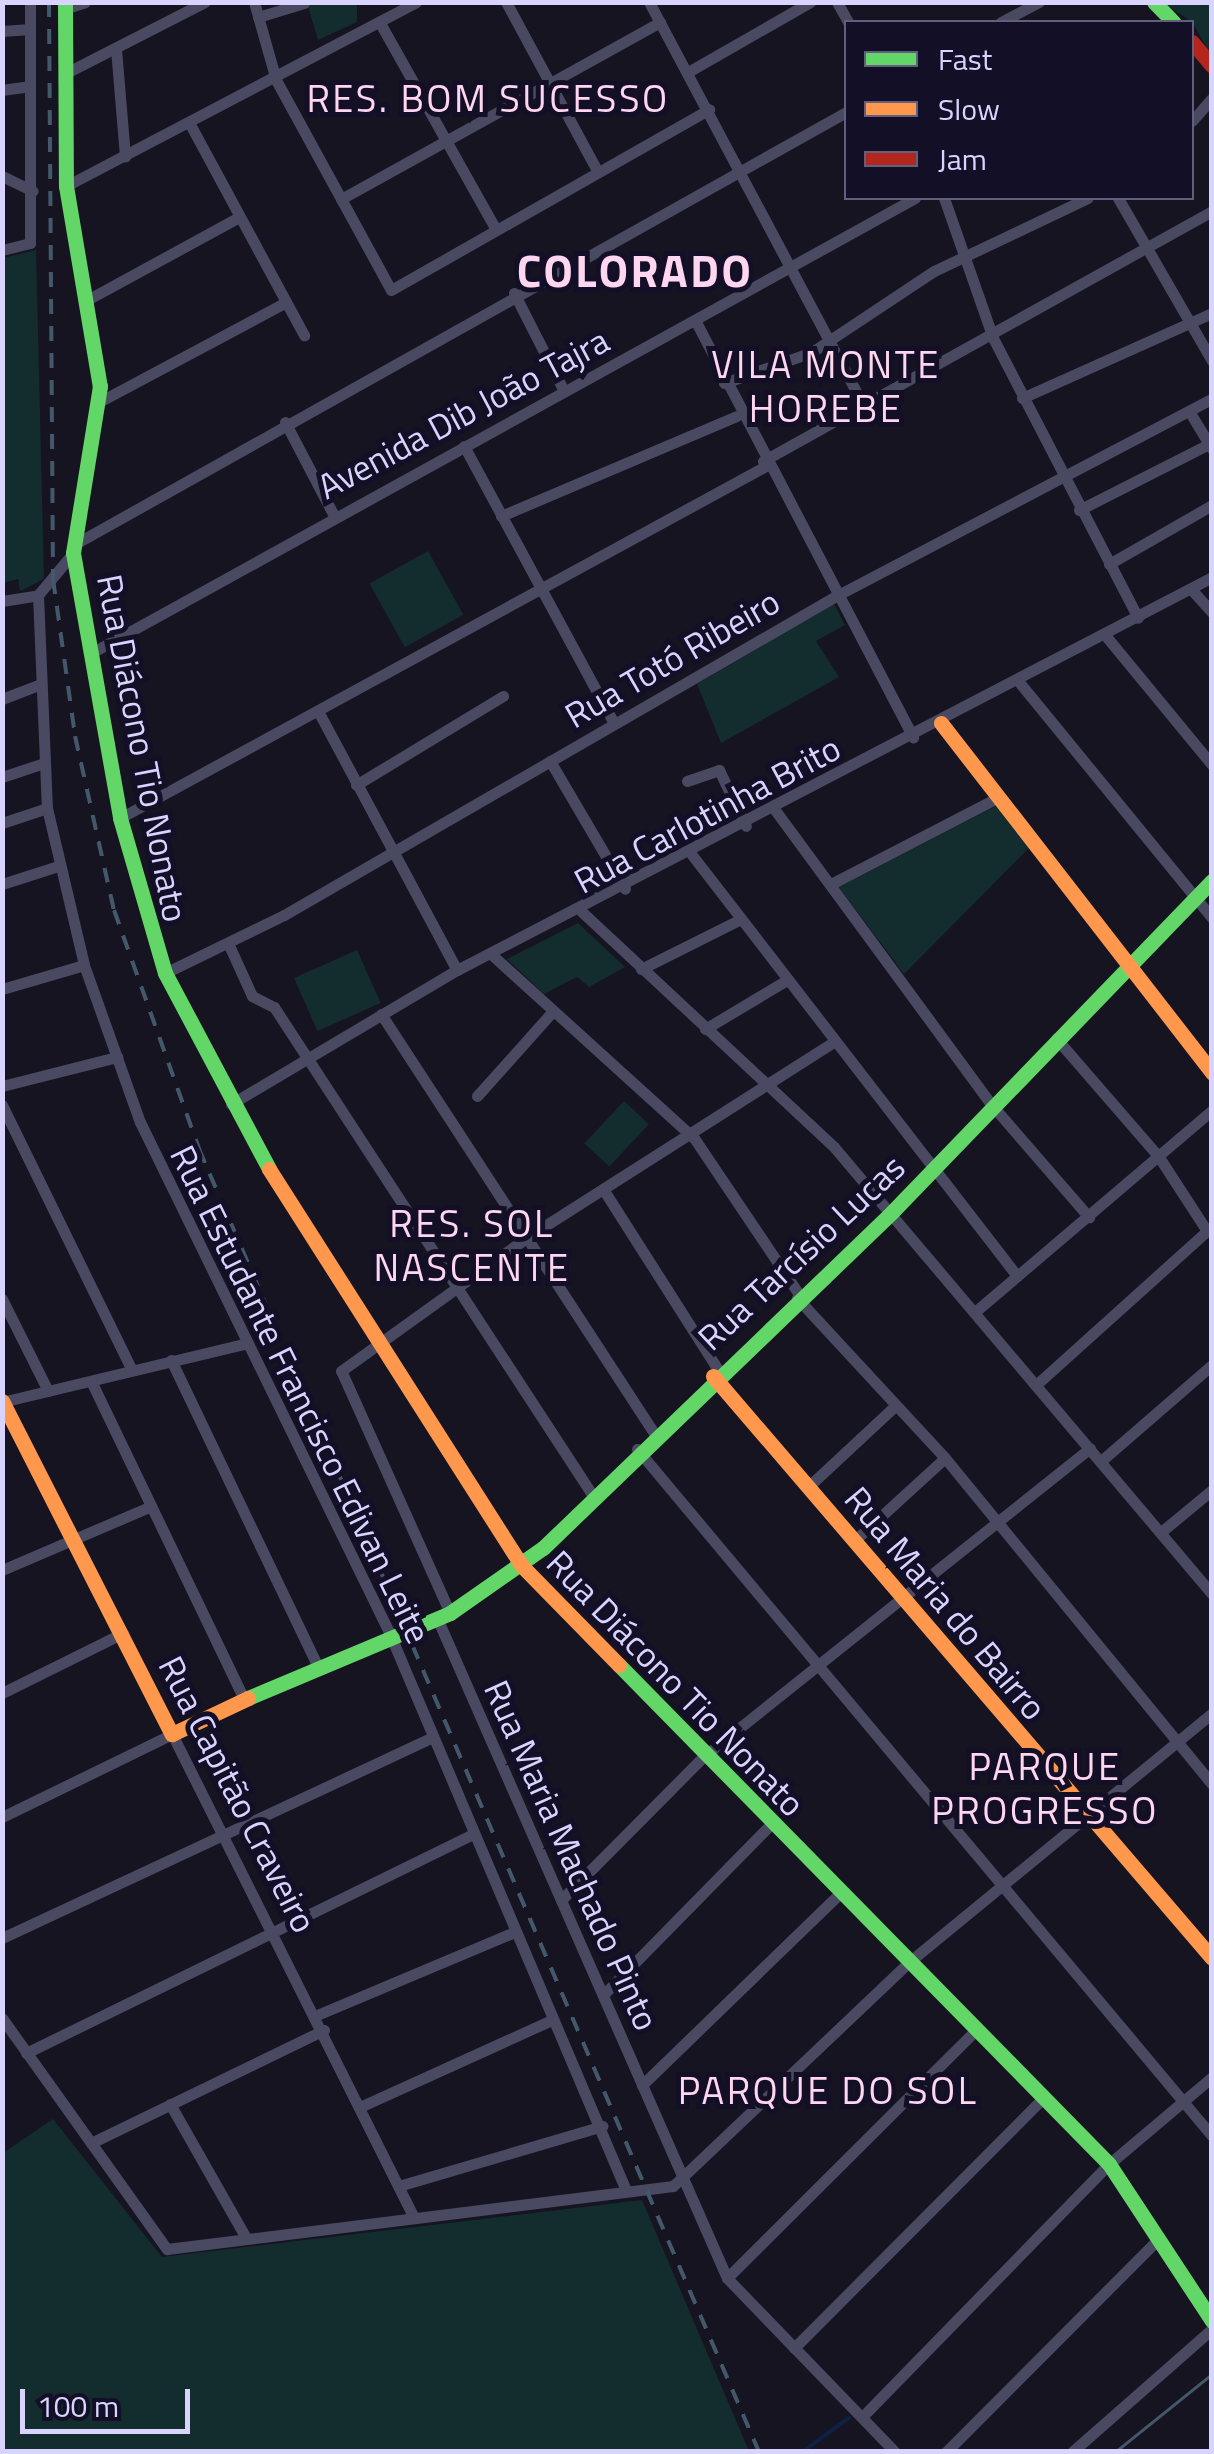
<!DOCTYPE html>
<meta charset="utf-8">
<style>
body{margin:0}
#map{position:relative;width:1214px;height:2454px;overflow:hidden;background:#161421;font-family:"Titillium Web",sans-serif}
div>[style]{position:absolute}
.green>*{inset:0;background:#132c2d;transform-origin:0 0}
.stream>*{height:4px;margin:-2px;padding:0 2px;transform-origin:2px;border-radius:2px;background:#0d2144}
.street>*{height:11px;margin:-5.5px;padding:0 5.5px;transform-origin:5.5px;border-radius:5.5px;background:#4a4962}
.fast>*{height:15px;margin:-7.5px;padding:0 7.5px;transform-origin:7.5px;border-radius:7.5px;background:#63d668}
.slow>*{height:15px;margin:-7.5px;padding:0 7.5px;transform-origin:7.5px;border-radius:7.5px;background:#ff974d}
.jam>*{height:15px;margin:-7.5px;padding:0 7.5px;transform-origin:7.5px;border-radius:7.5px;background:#b3261e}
.tram>*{height:2.5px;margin:-1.25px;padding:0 1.25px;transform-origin:1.25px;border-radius:1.25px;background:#43596b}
.rail>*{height:4px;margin-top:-2px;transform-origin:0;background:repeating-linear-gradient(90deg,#43596b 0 15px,transparent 0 27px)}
span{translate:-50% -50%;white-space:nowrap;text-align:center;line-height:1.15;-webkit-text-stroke:10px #130f26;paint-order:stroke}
.street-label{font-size:35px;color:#d9d4ff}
.neighbourhood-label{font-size:38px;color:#ffd6f0;letter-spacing:2.5px}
.district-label{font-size:45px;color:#ffd6f0;font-weight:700;letter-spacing:2.5px}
.frame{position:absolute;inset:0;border:5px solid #d9d4ff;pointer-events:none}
.legend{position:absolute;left:844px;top:20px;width:350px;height:180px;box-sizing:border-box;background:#130f26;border:2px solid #625e7d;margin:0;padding:12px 18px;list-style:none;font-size:30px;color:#d9d4ff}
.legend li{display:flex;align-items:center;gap:20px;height:50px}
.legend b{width:50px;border:2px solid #625e7d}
.scale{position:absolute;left:20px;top:2389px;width:170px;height:45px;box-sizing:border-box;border:5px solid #d9d4ff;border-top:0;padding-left:12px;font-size:30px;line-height:35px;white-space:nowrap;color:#d9d4ff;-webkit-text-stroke:8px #130f26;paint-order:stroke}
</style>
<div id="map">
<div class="green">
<i style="clip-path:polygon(307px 3px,357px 3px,357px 22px,318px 40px)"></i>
<i style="clip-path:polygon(1163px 3px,1211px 3px,1211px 55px,1192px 22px)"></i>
<i style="clip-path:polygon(36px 250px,44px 579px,20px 591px,18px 579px,3px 583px,3px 258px)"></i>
<i style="left:428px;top:551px;width:73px;height:67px;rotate:61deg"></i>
<i style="clip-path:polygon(834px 604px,845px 625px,816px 641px,839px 677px,721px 743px,697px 684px)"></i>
<i style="clip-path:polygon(996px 806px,1029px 848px,904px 974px,839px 887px)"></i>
<i style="clip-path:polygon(578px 923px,625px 967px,589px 987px,577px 977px,544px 994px,507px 959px)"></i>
<i style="left:357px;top:950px;width:58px;height:69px;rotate:66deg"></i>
<i style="left:624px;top:1101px;width:34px;height:58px;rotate:43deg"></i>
<i style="clip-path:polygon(53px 2119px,162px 2257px,642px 2200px,749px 2451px,3px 2451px,3px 2153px)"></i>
</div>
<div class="stream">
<i style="left:775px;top:2452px;width:14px"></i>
<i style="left:802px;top:2452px;width:58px;rotate:-35.9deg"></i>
</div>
<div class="street">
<i style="left:254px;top:2px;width:81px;rotate:74.2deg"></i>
<i style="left:276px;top:80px;width:239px;rotate:61.3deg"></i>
<i style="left:391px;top:290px;width:366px;rotate:-29.6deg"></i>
<i style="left:506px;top:2px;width:193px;rotate:61.6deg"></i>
<i style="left:649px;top:2px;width:455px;rotate:62deg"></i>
<i style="left:837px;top:2px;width:23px;rotate:61deg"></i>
<i style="left:64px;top:9px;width:22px;rotate:-18deg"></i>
<i style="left:258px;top:17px;width:48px;rotate:-16.9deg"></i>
<i style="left:1001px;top:22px;width:43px;rotate:-27.8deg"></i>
<i style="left:380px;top:23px;width:237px;rotate:60.7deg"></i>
<i style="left:2px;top:31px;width:28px;rotate:-4deg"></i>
<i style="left:116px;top:49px;width:108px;rotate:85.2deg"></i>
<i style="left:688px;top:72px;width:141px;rotate:-29.8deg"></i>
<i style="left:64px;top:74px;width:158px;rotate:-27.1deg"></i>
<i style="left:2px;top:90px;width:27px;rotate:-8deg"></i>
<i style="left:1192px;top:121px;width:30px;rotate:-49deg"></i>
<i style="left:191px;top:126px;width:238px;rotate:61.6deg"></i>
<i style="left:2px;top:176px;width:34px;rotate:26deg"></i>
<i style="left:66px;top:186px;width:395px;rotate:-27.7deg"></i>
<i style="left:944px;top:198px;width:148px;rotate:70.7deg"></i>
<i style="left:993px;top:338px;width:315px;rotate:62.6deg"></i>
<i style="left:1118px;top:198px;width:188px;rotate:60deg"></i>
<i style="left:341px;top:199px;width:365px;rotate:-29deg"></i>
<i style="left:2px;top:250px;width:29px;rotate:-14deg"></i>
<i style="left:30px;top:243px;width:241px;rotate:-90deg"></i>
<i style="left:514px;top:293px;width:110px;rotate:63deg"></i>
<i style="left:87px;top:300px;width:173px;rotate:-28.6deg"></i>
<i style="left:695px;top:320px;width:471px;rotate:62.4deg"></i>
<i style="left:724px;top:383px;width:93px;rotate:-19.4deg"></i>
<i style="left:812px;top:352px;width:146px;rotate:-33.6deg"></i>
<i style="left:934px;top:271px;width:170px;rotate:-25.4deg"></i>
<i style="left:1022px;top:398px;width:208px;rotate:-24.1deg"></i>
<i style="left:99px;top:402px;width:212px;rotate:-28.1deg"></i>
<i style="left:1189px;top:411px;width:44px;rotate:58.8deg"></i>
<i style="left:285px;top:422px;width:104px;rotate:62.4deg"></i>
<i style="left:464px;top:446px;width:314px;rotate:61.6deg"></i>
<i style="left:763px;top:461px;width:514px;rotate:-29.11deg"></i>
<i style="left:1079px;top:510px;width:146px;rotate:-26.9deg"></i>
<i style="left:501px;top:516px;width:256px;rotate:-23deg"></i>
<i style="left:75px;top:544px;width:884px;rotate:-29.26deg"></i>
<i style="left:1109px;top:564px;width:119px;rotate:-29.8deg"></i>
<i style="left:1191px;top:589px;width:31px;rotate:48deg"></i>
<i style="left:38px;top:595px;width:213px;rotate:87.6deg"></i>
<i style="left:47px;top:808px;width:161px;rotate:76.7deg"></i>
<i style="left:84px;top:965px;width:167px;rotate:70.4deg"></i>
<i style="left:140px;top:1122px;width:568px;rotate:63.98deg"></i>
<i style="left:389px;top:1632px;width:604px;rotate:67deg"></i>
<i style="left:38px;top:595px;width:55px;rotate:-50.2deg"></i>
<i style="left:2px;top:601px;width:36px;rotate:-9deg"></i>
<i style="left:1105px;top:635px;width:168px;rotate:50.5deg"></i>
<i style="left:93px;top:652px;width:939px;rotate:-28.91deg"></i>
<i style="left:1019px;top:682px;width:305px;rotate:50.7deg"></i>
<i style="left:2px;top:699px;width:42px;rotate:-21deg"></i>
<i style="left:318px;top:711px;width:294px;rotate:61.8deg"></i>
<i style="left:550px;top:761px;width:148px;rotate:59.6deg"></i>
<i style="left:2px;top:777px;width:44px;rotate:-18.4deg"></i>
<i style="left:687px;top:781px;width:34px;rotate:-19deg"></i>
<i style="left:719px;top:770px;width:62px;rotate:64.3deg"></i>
<i style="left:356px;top:785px;width:172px;rotate:-31.2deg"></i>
<i style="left:775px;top:810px;width:365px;rotate:53.7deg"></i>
<i style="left:991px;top:1104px;width:150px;rotate:49.1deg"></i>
<i style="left:120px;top:818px;width:736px;rotate:-28.59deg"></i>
<i style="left:2px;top:823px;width:47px;rotate:-18.4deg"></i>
<i style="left:692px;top:855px;width:532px;rotate:52.33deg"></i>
<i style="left:2px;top:884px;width:59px;rotate:-17.8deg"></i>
<i style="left:831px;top:884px;width:185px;rotate:-27.4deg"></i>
<i style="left:581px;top:911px;width:346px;rotate:43deg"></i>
<i style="left:834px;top:1147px;width:585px;rotate:49.78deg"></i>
<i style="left:228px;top:943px;width:58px;rotate:65.6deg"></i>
<i style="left:252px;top:996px;width:25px;rotate:27deg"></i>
<i style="left:274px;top:1007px;width:584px;rotate:56.88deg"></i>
<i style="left:491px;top:954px;width:274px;rotate:42.2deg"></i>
<i style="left:694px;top:1138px;width:190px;rotate:56.1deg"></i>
<i style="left:641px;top:969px;width:112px;rotate:-26.6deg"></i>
<i style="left:165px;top:973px;width:132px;rotate:-26deg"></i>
<i style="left:284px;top:915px;width:638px;rotate:-30.02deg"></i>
<i style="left:836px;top:596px;width:424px;rotate:-27.7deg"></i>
<i style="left:2px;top:989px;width:85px;rotate:-16.3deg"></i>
<i style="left:381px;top:1014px;width:500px;rotate:56.91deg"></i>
<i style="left:705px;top:1029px;width:96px;rotate:-30.9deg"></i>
<i style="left:2px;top:1086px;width:119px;rotate:-14.2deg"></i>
<i style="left:477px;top:1096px;width:114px;rotate:-48.2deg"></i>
<i style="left:231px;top:1104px;width:263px;rotate:-30.7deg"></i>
<i style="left:457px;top:970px;width:851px;rotate:-27.5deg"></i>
<i style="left:2px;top:1105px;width:295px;rotate:63.9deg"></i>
<i style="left:603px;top:1189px;width:216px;rotate:57.5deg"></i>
<i style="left:797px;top:1298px;width:218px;rotate:47.2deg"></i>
<i style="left:945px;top:1458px;width:421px;rotate:50.7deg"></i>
<i style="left:2px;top:1299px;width:103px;rotate:63.4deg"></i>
<i style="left:976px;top:1311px;width:310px;rotate:-40.4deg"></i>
<i style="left:171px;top:1360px;width:338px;rotate:64.4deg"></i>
<i style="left:91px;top:1381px;width:353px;rotate:64.3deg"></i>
<i style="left:1037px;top:1384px;width:229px;rotate:-42deg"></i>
<i style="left:1207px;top:1231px;width:88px;rotate:-123deg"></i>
<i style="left:1159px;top:1157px;width:157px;rotate:-130.9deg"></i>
<i style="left:6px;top:1401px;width:245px;rotate:-13.5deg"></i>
<i style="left:637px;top:1449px;width:896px;rotate:50.07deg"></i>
<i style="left:1101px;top:1461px;width:147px;rotate:-40.9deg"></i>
<i style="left:808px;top:1487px;width:120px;rotate:-43deg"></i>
<i style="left:1161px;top:1532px;width:66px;rotate:-39.5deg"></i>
<i style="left:854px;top:1541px;width:123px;rotate:-42.4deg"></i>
<i style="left:2px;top:1570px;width:162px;rotate:-23.2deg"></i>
<i style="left:450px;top:1613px;width:265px;rotate:-114.2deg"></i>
<i style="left:341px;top:1371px;width:231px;rotate:-35.7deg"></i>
<i style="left:529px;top:1236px;width:359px;rotate:-32.5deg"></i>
<i style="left:437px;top:1618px;width:721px;rotate:66.28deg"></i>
<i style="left:727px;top:2278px;width:242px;rotate:46deg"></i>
<i style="left:2px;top:1693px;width:135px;rotate:-26.4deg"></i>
<i style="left:2px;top:1817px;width:189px;rotate:-26deg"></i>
<i style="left:172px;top:1734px;width:539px;rotate:63.43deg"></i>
<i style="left:561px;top:1900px;width:202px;rotate:-45.2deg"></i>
<i style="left:703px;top:1757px;width:495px;rotate:-38.6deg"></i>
<i style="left:2px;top:1938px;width:473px;rotate:-25deg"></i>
<i style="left:605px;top:1993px;width:235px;rotate:-45.5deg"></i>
<i style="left:317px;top:2015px;width:212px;rotate:-22.8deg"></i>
<i style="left:2px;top:2018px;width:284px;rotate:54.5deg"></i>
<i style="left:167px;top:2249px;width:510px;rotate:-7.1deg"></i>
<i style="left:673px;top:2186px;width:325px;rotate:-43.5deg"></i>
<i style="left:909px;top:1962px;width:392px;rotate:-39.4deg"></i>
<i style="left:26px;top:2053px;width:498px;rotate:-26.1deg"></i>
<i style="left:642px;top:2085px;width:276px;rotate:-44.1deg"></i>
<i style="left:170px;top:2104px;width:152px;rotate:60.4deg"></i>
<i style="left:362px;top:2106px;width:209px;rotate:-24.4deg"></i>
<i style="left:91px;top:2143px;width:259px;rotate:-25.9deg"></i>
<i style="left:402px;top:2185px;width:209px;rotate:-16.4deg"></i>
<i style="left:727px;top:2278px;width:353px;rotate:-44.9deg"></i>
<i style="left:794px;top:2348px;width:353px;rotate:-45.1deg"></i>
<i style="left:862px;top:2417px;width:354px;rotate:-45.7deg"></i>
<i style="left:1109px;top:2164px;width:135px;rotate:-40.2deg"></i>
<i style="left:946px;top:2452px;width:301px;rotate:-45.1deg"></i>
<i style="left:1072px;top:2452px;width:186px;rotate:-41.3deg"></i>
</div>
<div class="fast">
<i style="left:65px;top:2px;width:184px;rotate:89.7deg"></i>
<i style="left:66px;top:186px;width:203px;rotate:80.4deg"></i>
<i style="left:100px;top:386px;width:169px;rotate:99.2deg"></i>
<i style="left:73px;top:553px;width:269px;rotate:79.9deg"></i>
<i style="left:120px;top:818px;width:161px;rotate:73.8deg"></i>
<i style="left:165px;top:973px;width:222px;rotate:62deg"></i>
<i style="left:1154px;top:2px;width:28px;rotate:46deg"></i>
<i style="left:619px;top:1665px;width:699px;rotate:45.52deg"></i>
<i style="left:1109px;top:2164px;width:188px;rotate:56.7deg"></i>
<i style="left:248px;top:1698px;width:219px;rotate:-22.8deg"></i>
<i style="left:450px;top:1613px;width:113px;rotate:-35deg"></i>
<i style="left:543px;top:1548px;width:484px;rotate:-43.9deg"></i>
<i style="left:892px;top:1212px;width:460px;rotate:-46deg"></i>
</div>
<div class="slow">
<i style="left:941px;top:723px;width:443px;rotate:52.2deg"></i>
<i style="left:269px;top:1169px;width:469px;rotate:57.5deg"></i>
<i style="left:521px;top:1565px;width:140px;rotate:45.6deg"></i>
<i style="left:713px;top:1376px;width:767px;rotate:49.39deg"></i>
<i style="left:2px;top:1401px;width:374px;rotate:63deg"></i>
<i style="left:172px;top:1734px;width:84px;rotate:-25.3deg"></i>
</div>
<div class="jam">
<i style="left:1192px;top:42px;width:31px;rotate:50deg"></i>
</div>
<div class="tram">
<i style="left:1115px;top:2452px;width:124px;rotate:-38.8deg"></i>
</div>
<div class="rail">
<i style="left:49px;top:2px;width:577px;rotate:89.6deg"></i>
<i style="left:53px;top:579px;width:159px;rotate:82deg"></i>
<i style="left:75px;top:736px;width:178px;rotate:77.4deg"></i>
<i style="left:114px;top:910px;width:254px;rotate:70.4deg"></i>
<i style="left:199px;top:1149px;width:1418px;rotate:66.74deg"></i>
</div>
<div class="street-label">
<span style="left:463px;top:413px;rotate:-28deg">Avenida Dib João Tajra</span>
<span style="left:672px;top:658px;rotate:-30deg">Rua Totó Ribeiro</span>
<span style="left:143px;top:748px;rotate:79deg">Rua Diácono Tio Nonato</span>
<span style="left:707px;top:814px;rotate:-28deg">Rua Carlotinha Brito</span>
<span style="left:801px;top:1252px;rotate:-43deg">Rua Tarcísio Lucas</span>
<span style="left:301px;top:1394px;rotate:64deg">Rua Estudante Francisco Edivan Leite</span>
<span style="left:946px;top:1603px;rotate:50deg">Rua Maria do Bairro</span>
<span style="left:676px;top:1683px;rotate:46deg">Rua Diácono Tio Nonato</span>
<span style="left:238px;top:1794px;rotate:63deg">Rua Capitão Craveiro</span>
<span style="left:572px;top:1855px;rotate:66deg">Rua Maria Machado Pinto</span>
</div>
<div class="neighbourhood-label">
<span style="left:488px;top:99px">RES. BOM SUCESSO</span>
<span style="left:826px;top:387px">VILA MONTE<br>HOREBE</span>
<span style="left:472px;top:1246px">RES. SOL<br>NASCENTE</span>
<span style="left:1045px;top:1789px">PARQUE<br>PROGRESSO</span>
<span style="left:828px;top:2091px">PARQUE DO SOL</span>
</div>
<div class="district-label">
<span style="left:635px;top:271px">COLORADO</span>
</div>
<div class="frame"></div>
<ul class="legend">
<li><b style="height:12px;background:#63d668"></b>Fast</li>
<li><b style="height:12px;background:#ff974d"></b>Slow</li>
<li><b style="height:12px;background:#b3261e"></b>Jam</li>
</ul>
<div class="scale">100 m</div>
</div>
